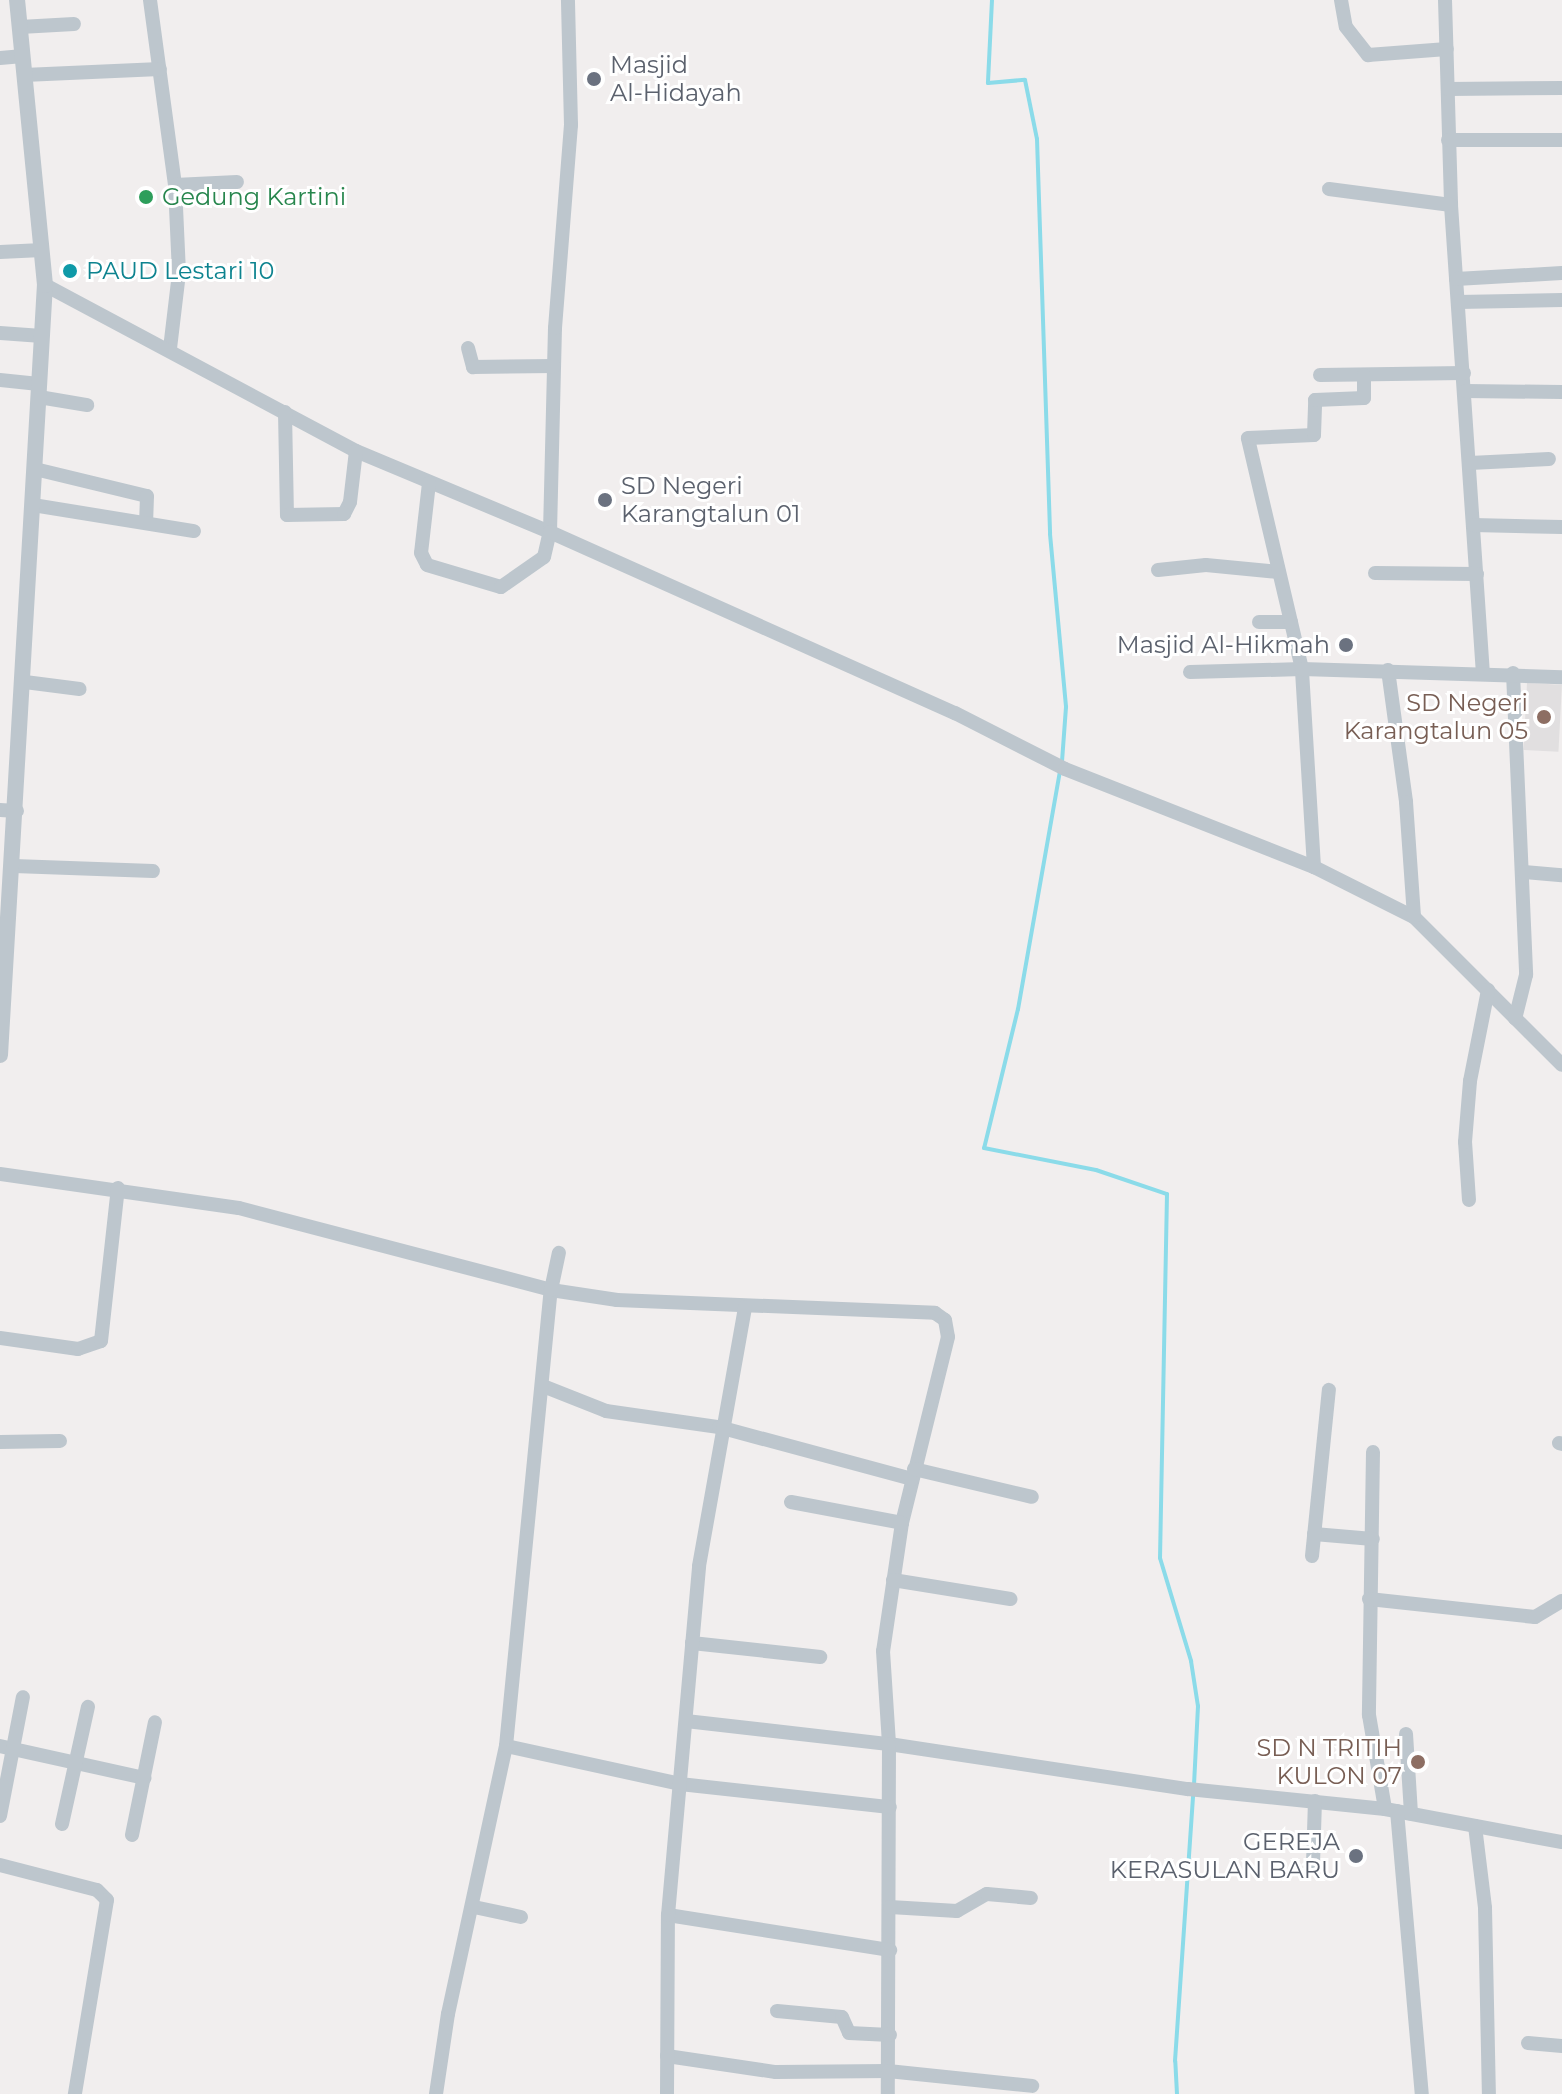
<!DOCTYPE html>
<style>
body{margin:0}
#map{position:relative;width:1562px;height:2094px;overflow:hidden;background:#f1eeee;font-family:Montserrat,sans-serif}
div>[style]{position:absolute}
.education>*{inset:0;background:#e1dfe0;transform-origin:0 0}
.stream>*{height:4px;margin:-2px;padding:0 2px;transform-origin:2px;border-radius:2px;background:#8bdbe9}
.minor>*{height:14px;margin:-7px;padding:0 7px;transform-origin:7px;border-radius:7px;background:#bdc6cd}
.tertiary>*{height:16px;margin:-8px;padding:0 8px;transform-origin:8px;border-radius:8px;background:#bdc6cd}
.dots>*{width:22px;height:22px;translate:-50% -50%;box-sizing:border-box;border:4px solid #fff;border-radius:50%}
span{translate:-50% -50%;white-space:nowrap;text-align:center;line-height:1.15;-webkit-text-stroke:6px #fff;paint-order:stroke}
.worship-label{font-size:24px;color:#5b616d}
.left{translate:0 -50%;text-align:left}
.right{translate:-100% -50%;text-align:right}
.leisure-label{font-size:24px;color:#27864d}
.culture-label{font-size:24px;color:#0d838f}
.education-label{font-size:24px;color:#785e54}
</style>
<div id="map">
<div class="education">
<i style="left:1527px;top:683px;width:35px;height:67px;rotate:3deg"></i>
</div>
<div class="stream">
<i style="left:992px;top:0;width:83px;rotate:92.8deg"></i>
<i style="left:988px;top:83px;width:37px;rotate:-5deg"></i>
<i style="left:1025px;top:80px;width:60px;rotate:78.5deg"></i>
<i style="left:1037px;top:139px;width:395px;rotate:88.1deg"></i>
<i style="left:1050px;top:534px;width:174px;rotate:84.7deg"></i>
<i style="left:1066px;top:707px;width:55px;rotate:94.2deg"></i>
<i style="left:1060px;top:771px;width:242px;rotate:100deg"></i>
<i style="left:1018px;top:1009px;width:143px;rotate:103.7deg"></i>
<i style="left:984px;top:1148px;width:114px;rotate:11.1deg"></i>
<i style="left:1096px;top:1170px;width:75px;rotate:18.7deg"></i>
<i style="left:1167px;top:1194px;width:364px;rotate:91.1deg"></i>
<i style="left:1160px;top:1558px;width:108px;rotate:73.2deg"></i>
<i style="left:1191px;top:1661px;width:46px;rotate:81.2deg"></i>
<i style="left:1198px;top:1706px;width:80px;rotate:92.9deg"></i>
<i style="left:1177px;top:2094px;width:33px;rotate:-93deg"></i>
<i style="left:1175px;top:2061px;width:268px;rotate:-86.1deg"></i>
</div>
<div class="minor">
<i style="left:150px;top:0;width:187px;rotate:82.3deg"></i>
<i style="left:175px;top:185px;width:88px;rotate:87.4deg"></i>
<i style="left:179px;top:273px;width:77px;rotate:96.8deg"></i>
<i style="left:1341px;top:0;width:27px;rotate:80deg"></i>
<i style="left:1346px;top:27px;width:36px;rotate:52deg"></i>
<i style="left:1368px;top:55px;width:79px;rotate:-4.3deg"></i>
<i style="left:1445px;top:0;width:205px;rotate:88.3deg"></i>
<i style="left:1451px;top:205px;width:467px;rotate:86.1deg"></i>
<i style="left:20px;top:27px;width:54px;rotate:-3.2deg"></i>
<i style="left:0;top:58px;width:23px;rotate:-5deg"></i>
<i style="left:24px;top:75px;width:136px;rotate:-2.5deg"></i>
<i style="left:1448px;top:89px;width:114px;rotate:-0.5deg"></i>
<i style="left:1448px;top:140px;width:114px"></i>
<i style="left:175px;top:185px;width:62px;rotate:-2.8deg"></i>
<i style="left:1329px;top:189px;width:123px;rotate:7.5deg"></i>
<i style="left:0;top:252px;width:42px;rotate:-2.7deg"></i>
<i style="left:1456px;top:279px;width:106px;rotate:-3.2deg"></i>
<i style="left:45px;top:285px;width:353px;rotate:28.1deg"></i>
<i style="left:356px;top:451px;width:210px;rotate:22.7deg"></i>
<i style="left:550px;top:532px;width:204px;rotate:-88.6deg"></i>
<i style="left:555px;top:328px;width:204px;rotate:-85.5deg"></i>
<i style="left:571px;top:125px;width:125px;rotate:-91.4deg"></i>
<i style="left:1458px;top:302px;width:104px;rotate:-1.1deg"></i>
<i style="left:0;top:333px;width:42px;rotate:4.1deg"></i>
<i style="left:468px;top:348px;width:20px;rotate:75deg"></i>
<i style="left:473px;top:367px;width:81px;rotate:-0.7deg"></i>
<i style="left:1320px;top:375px;width:144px;rotate:-0.8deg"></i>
<i style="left:0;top:380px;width:39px;rotate:6deg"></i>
<i style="left:1465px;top:391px;width:97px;rotate:0.6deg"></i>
<i style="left:39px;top:397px;width:49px;rotate:9.5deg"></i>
<i style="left:285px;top:412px;width:103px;rotate:88.9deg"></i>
<i style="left:287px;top:515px;width:57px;rotate:-1deg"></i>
<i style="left:344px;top:514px;width:13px;rotate:-63deg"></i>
<i style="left:350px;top:502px;width:51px;rotate:-83.3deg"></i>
<i style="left:1470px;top:463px;width:79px;rotate:-2.9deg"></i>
<i style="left:35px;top:469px;width:115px;rotate:13.6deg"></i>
<i style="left:147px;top:496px;width:26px;rotate:92deg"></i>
<i style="left:429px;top:483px;width:70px;rotate:96.5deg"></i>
<i style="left:421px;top:553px;width:13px;rotate:63deg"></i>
<i style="left:427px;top:565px;width:77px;rotate:16.6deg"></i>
<i style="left:501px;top:587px;width:52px;rotate:-34.9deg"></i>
<i style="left:544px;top:557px;width:26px;rotate:-77deg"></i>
<i style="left:550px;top:532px;width:444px;rotate:24.1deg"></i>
<i style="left:955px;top:713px;width:123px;rotate:27deg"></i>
<i style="left:1065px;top:769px;width:268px;rotate:21.5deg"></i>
<i style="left:1314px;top:867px;width:112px;rotate:26.6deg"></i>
<i style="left:1414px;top:917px;width:209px;rotate:45deg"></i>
<i style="left:33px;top:505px;width:163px;rotate:9.2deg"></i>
<i style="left:1473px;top:525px;width:89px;rotate:1.3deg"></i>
<i style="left:1158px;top:570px;width:48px;rotate:-5.9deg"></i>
<i style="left:1206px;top:565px;width:73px;rotate:5.5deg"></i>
<i style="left:1375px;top:573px;width:102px;rotate:0.6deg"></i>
<i style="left:1259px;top:622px;width:32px"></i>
<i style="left:1388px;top:670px;width:133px;rotate:82.2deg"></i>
<i style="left:1406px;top:802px;width:115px;rotate:86deg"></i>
<i style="left:1190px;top:672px;width:112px;rotate:-1.5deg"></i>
<i style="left:1302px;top:669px;width:237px;rotate:-103.2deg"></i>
<i style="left:1248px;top:438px;width:66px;rotate:-2.6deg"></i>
<i style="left:1314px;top:435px;width:35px;rotate:-88deg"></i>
<i style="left:1315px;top:400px;width:49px;rotate:-2.3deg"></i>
<i style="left:1364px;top:398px;width:23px;rotate:-90deg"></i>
<i style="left:1513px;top:673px;width:302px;rotate:87.5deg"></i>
<i style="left:1526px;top:975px;width:45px;rotate:104deg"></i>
<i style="left:25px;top:682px;width:55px;rotate:7.3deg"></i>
<i style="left:0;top:810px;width:17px;rotate:3deg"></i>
<i style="left:14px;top:866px;width:139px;rotate:2.1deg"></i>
<i style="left:1314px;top:867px;width:198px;rotate:-93.5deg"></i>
<i style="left:1302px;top:669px;width:260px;rotate:1.8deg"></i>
<i style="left:1524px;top:872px;width:38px;rotate:5deg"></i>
<i style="left:0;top:1174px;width:241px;rotate:8.1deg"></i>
<i style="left:239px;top:1208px;width:323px;rotate:14.7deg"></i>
<i style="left:551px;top:1290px;width:67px;rotate:8.6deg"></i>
<i style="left:617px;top:1300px;width:318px;rotate:2.3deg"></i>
<i style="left:935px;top:1313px;width:12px;rotate:35deg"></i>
<i style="left:945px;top:1320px;width:17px;rotate:80deg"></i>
<i style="left:948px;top:1337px;width:192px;rotate:103.9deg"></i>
<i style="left:902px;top:1523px;width:129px;rotate:98.4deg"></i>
<i style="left:883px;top:1651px;width:93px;rotate:86.3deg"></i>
<i style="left:889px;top:1744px;width:302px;rotate:8.6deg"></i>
<i style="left:1188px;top:1789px;width:198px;rotate:5.8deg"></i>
<i style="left:1385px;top:1809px;width:180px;rotate:10.6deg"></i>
<i style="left:1469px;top:1200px;width:58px;rotate:-93.9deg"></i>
<i style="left:1465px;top:1142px;width:61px;rotate:-85.3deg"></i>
<i style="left:1470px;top:1081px;width:93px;rotate:-78.8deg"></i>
<i style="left:0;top:1338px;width:79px;rotate:8deg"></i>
<i style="left:78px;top:1349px;width:24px;rotate:-19deg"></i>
<i style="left:101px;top:1341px;width:154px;rotate:-83.7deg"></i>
<i style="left:543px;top:1386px;width:68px;rotate:21.6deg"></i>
<i style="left:606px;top:1411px;width:114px;rotate:8.1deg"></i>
<i style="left:719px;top:1427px;width:200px;rotate:15.1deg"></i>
<i style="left:0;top:1442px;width:60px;rotate:-1deg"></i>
<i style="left:1559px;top:1443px;width:3px;rotate:18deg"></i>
<i style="left:1373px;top:1452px;width:263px;rotate:90.9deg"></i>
<i style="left:1369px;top:1715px;width:95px;rotate:80.3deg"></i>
<i style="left:914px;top:1469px;width:121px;rotate:13.3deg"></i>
<i style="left:791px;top:1502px;width:113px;rotate:10.7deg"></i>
<i style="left:1314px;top:1534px;width:59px;rotate:4.8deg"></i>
<i style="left:1312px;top:1556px;width:167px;rotate:-84.2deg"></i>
<i style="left:893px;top:1580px;width:119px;rotate:9.2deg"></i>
<i style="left:1369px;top:1599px;width:167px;rotate:6.2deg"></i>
<i style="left:1535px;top:1617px;width:31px;rotate:-31deg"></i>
<i style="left:692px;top:1643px;width:129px;rotate:6.2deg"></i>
<i style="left:686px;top:1721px;width:204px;rotate:6.5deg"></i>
<i style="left:889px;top:1744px;width:350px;rotate:90.2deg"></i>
<i style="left:1406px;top:1734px;width:80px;rotate:86.4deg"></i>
<i style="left:0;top:1746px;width:148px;rotate:12.5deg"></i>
<i style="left:506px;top:1746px;width:178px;rotate:12.3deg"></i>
<i style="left:680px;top:1784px;width:211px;rotate:6.3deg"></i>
<i style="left:1397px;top:1811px;width:284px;rotate:85deg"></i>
<i style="left:0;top:1816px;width:121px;rotate:-79.1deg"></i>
<i style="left:62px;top:1824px;width:120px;rotate:-77.5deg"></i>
<i style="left:1475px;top:1826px;width:83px;rotate:83deg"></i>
<i style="left:1485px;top:1908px;width:186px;rotate:88.8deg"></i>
<i style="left:132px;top:1835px;width:115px;rotate:-78.5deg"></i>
<i style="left:1313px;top:1864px;width:63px;rotate:-88.2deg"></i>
<i style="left:0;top:1865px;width:100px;rotate:14.5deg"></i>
<i style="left:97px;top:1890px;width:14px;rotate:45deg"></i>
<i style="left:107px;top:1900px;width:197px;rotate:99.4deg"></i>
<i style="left:474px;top:1907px;width:48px;rotate:12deg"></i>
<i style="left:890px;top:1907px;width:67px;rotate:3.4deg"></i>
<i style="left:957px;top:1911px;width:34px;rotate:-30deg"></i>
<i style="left:987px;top:1894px;width:44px;rotate:5.2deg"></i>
<i style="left:668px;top:1915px;width:225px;rotate:9deg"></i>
<i style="left:777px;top:2011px;width:65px;rotate:5.3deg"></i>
<i style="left:842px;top:2017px;width:17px;rotate:66deg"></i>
<i style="left:849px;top:2033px;width:41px;rotate:2.8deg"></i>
<i style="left:1528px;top:2043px;width:34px;rotate:5deg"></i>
<i style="left:667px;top:2056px;width:110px;rotate:8.4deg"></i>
<i style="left:776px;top:2072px;width:112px;rotate:-0.5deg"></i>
<i style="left:888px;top:2071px;width:145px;rotate:5.9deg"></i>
<i style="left:436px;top:2094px;width:81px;rotate:-81.5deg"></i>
<i style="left:448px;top:2014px;width:274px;rotate:-77.8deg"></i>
<i style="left:506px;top:1746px;width:458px;rotate:-84.4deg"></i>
<i style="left:551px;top:1290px;width:38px;rotate:-78deg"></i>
<i style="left:667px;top:2094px;width:179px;rotate:-89.7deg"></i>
<i style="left:668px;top:1915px;width:350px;rotate:-84.9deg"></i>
<i style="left:699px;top:1566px;width:263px;rotate:-79.9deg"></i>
</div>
<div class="tertiary">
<i style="left:0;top:1055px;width:771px;rotate:-86.66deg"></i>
<i style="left:45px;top:285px;width:286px;rotate:-95.6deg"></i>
</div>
<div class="dots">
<i style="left:594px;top:79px;background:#6b7280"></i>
<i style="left:146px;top:197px;background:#2e9e5b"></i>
<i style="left:70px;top:271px;background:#0f9aa8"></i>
<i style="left:605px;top:500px;background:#6b7280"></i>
<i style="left:1346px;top:645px;background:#6b7280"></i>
<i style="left:1544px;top:717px;background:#8d6e63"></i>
<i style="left:1418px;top:1762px;background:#8d6e63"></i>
<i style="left:1356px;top:1856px;background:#6b7280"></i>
</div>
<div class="worship-label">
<span class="left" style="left:610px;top:79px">Masjid<br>Al-Hidayah</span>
<span class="left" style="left:621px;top:500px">SD Negeri<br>Karangtalun 01</span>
<span class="right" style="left:1330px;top:645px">Masjid Al-Hikmah</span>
<span class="right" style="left:1340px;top:1856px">GEREJA<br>KERASULAN BARU</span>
</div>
<div class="leisure-label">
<span class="left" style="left:162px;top:197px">Gedung Kartini</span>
</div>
<div class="culture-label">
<span class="left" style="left:86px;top:271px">PAUD Lestari 10</span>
</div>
<div class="education-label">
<span class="right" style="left:1528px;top:717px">SD Negeri<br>Karangtalun 05</span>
<span class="right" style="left:1402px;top:1762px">SD N TRITIH<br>KULON 07</span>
</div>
</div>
